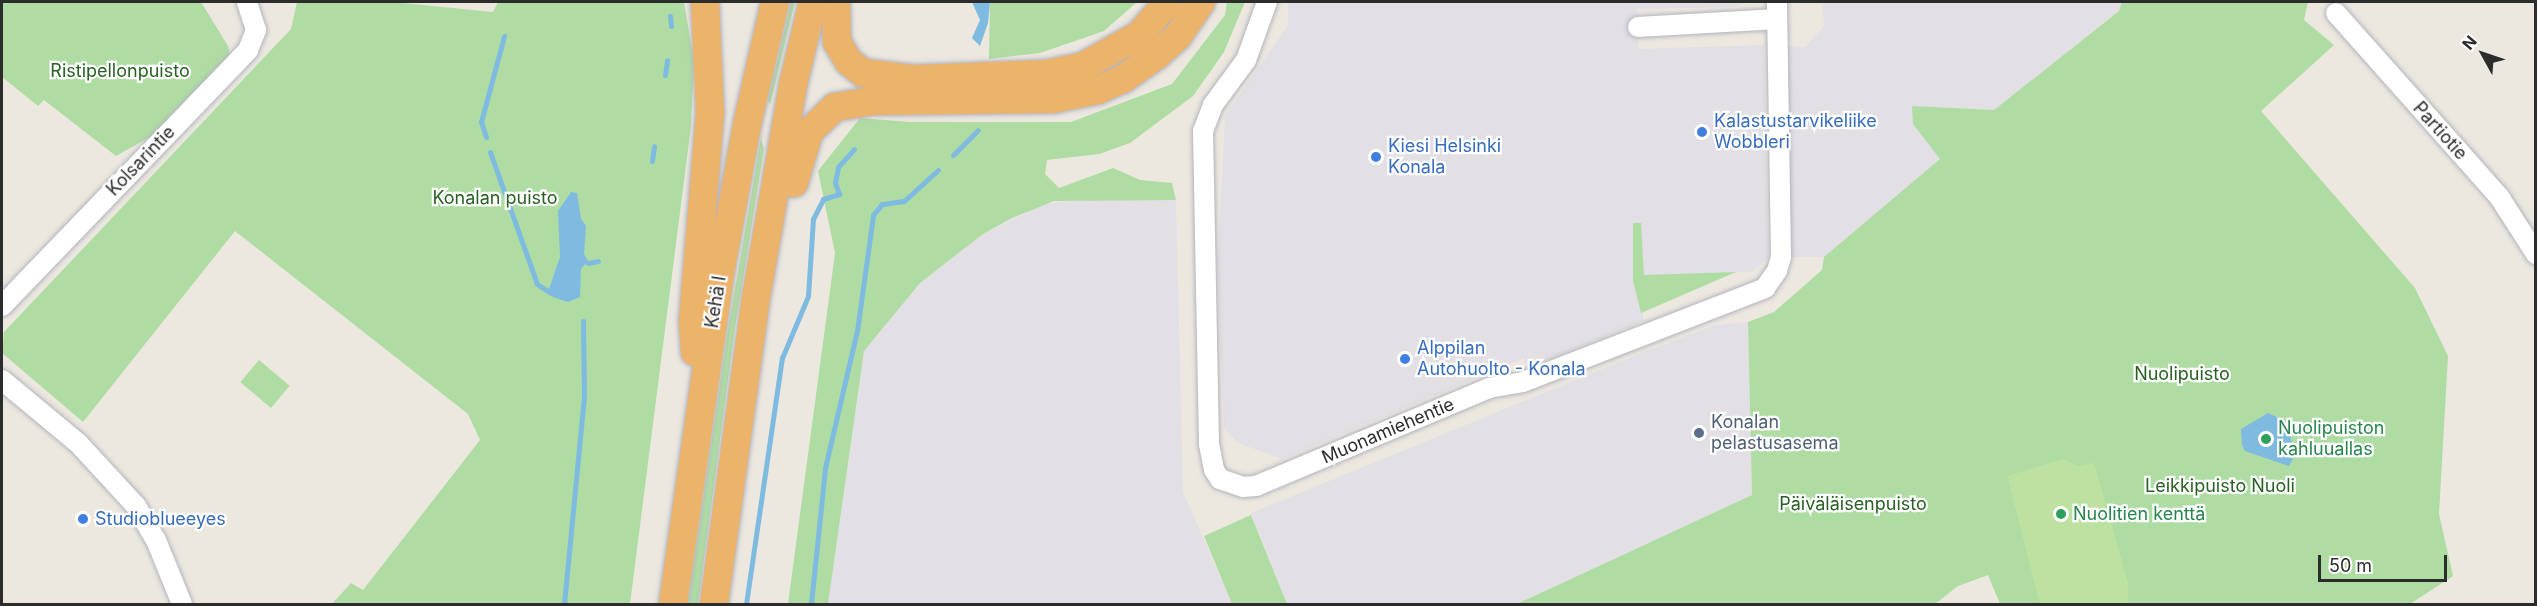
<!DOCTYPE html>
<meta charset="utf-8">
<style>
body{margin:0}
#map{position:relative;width:2537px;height:606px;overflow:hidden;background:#ece8e0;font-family:Inter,sans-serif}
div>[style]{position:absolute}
.industrial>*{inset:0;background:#e2dfe5}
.green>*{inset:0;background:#afdca3;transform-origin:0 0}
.pitch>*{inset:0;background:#bde1a0}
.water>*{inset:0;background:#7fbae1}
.stream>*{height:5px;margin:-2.5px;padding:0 2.5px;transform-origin:2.5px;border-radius:2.5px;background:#7fbae1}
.roads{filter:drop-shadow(0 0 2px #b3b4be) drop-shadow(0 0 2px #b3b4be)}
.minor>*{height:20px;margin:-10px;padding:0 10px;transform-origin:10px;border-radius:10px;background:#fff}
.highway>*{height:28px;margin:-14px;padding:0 14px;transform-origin:14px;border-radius:14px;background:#ecb36a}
.dots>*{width:16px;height:16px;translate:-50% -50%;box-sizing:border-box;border:3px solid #fff;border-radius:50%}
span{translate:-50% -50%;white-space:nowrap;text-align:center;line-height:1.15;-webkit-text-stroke:4.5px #fff;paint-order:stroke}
.park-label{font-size:18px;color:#286123}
.shop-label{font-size:18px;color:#366cbe}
.left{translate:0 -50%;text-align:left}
.street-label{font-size:18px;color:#2c2c2c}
.service-label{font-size:18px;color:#4e5e75}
.leisure-label{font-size:18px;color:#27864d}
.frame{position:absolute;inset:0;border:3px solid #2c2c2c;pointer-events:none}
.north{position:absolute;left:2453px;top:24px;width:60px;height:60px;-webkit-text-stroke:4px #fff;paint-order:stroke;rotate:310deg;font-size:16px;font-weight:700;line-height:24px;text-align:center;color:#2c2c2c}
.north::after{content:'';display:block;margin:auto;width:21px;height:27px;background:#2c2c2c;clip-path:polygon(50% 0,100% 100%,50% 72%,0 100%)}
.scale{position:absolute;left:2318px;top:555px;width:129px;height:27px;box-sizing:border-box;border:3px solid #2c2c2c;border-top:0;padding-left:8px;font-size:18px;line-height:21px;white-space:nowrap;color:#2c2c2c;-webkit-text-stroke:4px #fff;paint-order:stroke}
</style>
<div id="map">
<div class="industrial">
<i style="clip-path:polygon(1288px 2px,1749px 2px,1732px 7px,1637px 9px,1638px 49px,1764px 45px,1768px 258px,1752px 272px,1644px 275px,1643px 321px,1528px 368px,1524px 358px,1282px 459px,1238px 443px,1224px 428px,1218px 262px,1225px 116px,1288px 25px)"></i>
<i style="clip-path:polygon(1822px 2px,2122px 2px,2122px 8px,1994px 110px,1913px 106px,1913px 124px,1941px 159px,1824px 257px,1785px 257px,1785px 46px,1805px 47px,1824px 26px)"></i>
<i style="clip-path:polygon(1077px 199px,1176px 200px,1183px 492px,1232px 604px,828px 604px,864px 351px,920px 283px,983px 234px,1042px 205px)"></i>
<i style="clip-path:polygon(1748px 322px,1752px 495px,1517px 604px,1287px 604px,1251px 513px,1644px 352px,1716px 325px)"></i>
</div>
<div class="green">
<i style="clip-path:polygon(2px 2px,201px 2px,228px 46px,230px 55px,159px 132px,116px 156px,44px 100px,38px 106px,2px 77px)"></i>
<i style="clip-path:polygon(297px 2px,393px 2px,493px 12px,498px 2px,684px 2px,694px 61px,691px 126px,630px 604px,332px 604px,351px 583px,363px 590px,480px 440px,468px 414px,235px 231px,83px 422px,2px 353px,4px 332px,291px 29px)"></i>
<i style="clip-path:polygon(791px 2px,795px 2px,770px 105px,768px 100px)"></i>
<i style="clip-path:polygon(990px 2px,1137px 2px,1104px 31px,1040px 53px,989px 59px)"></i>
<i style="clip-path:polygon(1227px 2px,1245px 2px,1224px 52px,1193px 96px,1130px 143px,1099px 154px,1047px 160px,1045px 174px,1059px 188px,1113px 168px,1140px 180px,1172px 183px,1176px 200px,1054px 201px,1012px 218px,983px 234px,920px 283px,864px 351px,828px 604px,788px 604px,835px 253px,818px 171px,860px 118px,909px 122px,1071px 122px,1172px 84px,1225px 15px)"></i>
<i style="clip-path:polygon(2122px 2px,2308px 2px,2304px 20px,2334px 45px,2261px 111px,2415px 288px,2448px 356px,2439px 514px,2453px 576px,2410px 604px,2000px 604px,1988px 575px,1958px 586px,1935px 604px,1517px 604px,1752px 495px,1748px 322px,1774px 312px,1822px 270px,1824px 257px,1940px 159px,1913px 124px,1912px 106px,1994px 110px,2119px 11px)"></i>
<i style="clip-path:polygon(761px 138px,764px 149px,735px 328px,698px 604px,688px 604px,728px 329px)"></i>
<i style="clip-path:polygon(1633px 223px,1641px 223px,1644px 275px,1736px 272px,1641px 313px,1633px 281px)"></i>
<i style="left:259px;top:360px;width:40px;height:29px;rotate:40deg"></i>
<i style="clip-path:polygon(1251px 515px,1287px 604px,1232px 604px,1204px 536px)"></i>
</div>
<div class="pitch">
<i style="clip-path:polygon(2064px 459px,2077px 466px,2094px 463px,2128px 583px,2128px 604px,2040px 604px,2007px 476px)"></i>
</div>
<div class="water">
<i style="clip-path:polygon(972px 2px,990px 2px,988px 23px,980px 46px,972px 38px,980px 20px)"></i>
<i style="clip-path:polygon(571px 192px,577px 193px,581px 219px,586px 226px,584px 254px,588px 261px,581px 269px,580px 297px,568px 302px,553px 297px,549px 289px,560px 257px,558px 211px)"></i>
<i style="clip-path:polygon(2268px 413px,2287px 422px,2295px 455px,2289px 466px,2245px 451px,2242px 445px,2241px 429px)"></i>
</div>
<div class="stream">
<i style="left:670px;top:16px;width:10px;rotate:84deg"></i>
<i style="left:665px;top:75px;width:15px;rotate:-82deg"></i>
<i style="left:486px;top:137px;width:16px;rotate:-108deg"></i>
<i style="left:481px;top:122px;width:89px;rotate:-75deg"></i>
<i style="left:490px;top:152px;width:140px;rotate:70.4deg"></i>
<i style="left:537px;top:284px;width:17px;rotate:33deg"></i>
<i style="left:953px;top:155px;width:35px;rotate:-45deg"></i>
<i style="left:652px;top:161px;width:15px;rotate:-82deg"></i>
<i style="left:588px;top:263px;width:10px;rotate:-11deg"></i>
<i style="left:564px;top:604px;width:210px;rotate:-84.5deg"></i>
<i style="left:584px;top:395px;width:74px;rotate:-90.8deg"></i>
<i style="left:746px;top:604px;width:249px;rotate:-81.7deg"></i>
<i style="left:782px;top:358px;width:67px;rotate:-67.2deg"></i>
<i style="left:808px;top:296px;width:77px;rotate:-86.3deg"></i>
<i style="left:813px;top:219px;width:22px;rotate:-63deg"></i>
<i style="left:823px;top:199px;width:17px;rotate:-17deg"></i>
<i style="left:839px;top:194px;width:12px;rotate:-110deg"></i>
<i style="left:835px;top:183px;width:16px;rotate:-79deg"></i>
<i style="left:838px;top:167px;width:24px;rotate:-48deg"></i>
<i style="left:811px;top:604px;width:137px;rotate:-84.1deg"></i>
<i style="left:825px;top:468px;width:141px;rotate:-76.9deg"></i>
<i style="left:857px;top:331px;width:117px;rotate:-82.1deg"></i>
<i style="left:873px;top:215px;width:14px;rotate:-51deg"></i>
<i style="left:882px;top:204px;width:22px;rotate:-8deg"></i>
<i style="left:904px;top:201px;width:46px;rotate:-42.4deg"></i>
</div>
<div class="roads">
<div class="minor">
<i style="left:1267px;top:2px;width:62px;rotate:109.9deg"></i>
<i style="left:1246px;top:60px;width:56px;rotate:126.3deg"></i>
<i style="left:1213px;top:105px;width:28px;rotate:111deg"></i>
<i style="left:1203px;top:131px;width:313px;rotate:88.9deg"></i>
<i style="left:1209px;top:444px;width:26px;rotate:79deg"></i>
<i style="left:1214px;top:470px;width:11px;rotate:56deg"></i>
<i style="left:1220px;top:479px;width:24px;rotate:19deg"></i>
<i style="left:1243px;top:487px;width:13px;rotate:-4deg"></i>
<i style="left:1256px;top:486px;width:253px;rotate:-22.8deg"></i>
<i style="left:1489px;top:388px;width:35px;rotate:-10deg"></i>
<i style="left:1523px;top:382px;width:260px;rotate:-21.2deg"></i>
<i style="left:1765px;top:288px;width:21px;rotate:-55deg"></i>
<i style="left:1777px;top:271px;width:15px;rotate:-74deg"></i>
<i style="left:1781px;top:257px;width:255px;rotate:-90.9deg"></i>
<i style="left:2336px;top:13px;width:247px;rotate:48.4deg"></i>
<i style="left:2500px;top:198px;width:67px;rotate:57.3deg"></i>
<i style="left:1638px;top:27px;width:139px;rotate:-3.3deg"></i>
<i style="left:2px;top:306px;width:355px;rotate:-46.1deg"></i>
<i style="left:248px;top:50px;width:22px;rotate:-68deg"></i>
<i style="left:256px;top:30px;width:29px;rotate:-108deg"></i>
<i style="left:2px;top:380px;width:99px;rotate:39.7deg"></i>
<i style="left:78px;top:443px;width:86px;rotate:47.4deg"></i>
<i style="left:136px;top:506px;width:39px;rotate:60deg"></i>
<i style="left:156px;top:540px;width:69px;rotate:67.9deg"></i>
</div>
<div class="highway">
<i style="left:836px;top:2px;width:40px;rotate:88.6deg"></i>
<i style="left:837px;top:42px;width:23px;rotate:59deg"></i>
<i style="left:849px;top:62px;width:18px;rotate:38deg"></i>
<i style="left:863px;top:73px;width:50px;rotate:6.8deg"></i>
<i style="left:913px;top:79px;width:134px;rotate:-2.1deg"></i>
<i style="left:1047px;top:74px;width:38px;rotate:-12deg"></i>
<i style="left:1084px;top:66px;width:63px;rotate:-29.4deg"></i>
<i style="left:1139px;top:35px;width:44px;rotate:-48.7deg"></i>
<i style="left:794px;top:183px;width:53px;rotate:-73.6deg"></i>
<i style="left:809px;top:132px;width:36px;rotate:-44deg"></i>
<i style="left:835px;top:107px;width:39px;rotate:-9deg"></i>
<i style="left:874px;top:101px;width:179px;rotate:-0.6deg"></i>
<i style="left:1053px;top:99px;width:46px;rotate:-11.3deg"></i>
<i style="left:1098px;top:90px;width:27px;rotate:-24deg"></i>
<i style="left:1123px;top:79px;width:42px;rotate:-35.2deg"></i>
<i style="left:1157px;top:55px;width:28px;rotate:-42deg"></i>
<i style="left:1178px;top:36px;width:41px;rotate:-55.9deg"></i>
<i style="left:695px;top:352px;width:32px;rotate:-94deg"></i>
<i style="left:693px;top:320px;width:209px;rotate:-85.3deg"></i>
<i style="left:710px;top:112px;width:110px;rotate:-92.6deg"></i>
<i style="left:673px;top:604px;width:339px;rotate:-81.9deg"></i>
<i style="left:721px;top:268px;width:150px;rotate:-79.7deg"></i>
<i style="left:748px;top:120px;width:121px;rotate:-77.1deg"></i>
<i style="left:714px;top:604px;width:315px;rotate:-82.2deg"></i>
<i style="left:757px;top:292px;width:210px;rotate:-80.1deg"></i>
<i style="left:793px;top:85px;width:85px;rotate:-76.5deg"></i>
</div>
</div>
<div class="dots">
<i style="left:1702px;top:132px;background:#3f7fe0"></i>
<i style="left:1376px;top:157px;background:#3f7fe0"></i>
<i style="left:1405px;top:359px;background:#3f7fe0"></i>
<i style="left:1699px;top:433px;background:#5c6f8a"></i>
<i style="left:2266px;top:439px;background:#2e9e5b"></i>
<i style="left:2061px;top:514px;background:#2e9e5b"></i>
<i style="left:83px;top:519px;background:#3f7fe0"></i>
</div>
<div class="park-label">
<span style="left:120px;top:71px">Ristipellonpuisto</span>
<span style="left:495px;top:198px">Konalan puisto</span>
<span style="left:2182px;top:374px">Nuolipuisto</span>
<span style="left:2220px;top:486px">Leikkipuisto Nuoli</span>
<span style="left:1853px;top:504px">Päiväläisenpuisto</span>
</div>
<div class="shop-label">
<span class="left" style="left:1714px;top:132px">Kalastustarvikeliike<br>Wobbleri</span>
<span class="left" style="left:1388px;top:157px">Kiesi Helsinki<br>Konala</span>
<span class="left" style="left:1417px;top:359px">Alppilan<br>Autohuolto - Konala</span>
<span class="left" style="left:95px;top:519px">Studioblueeyes</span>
</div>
<div class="street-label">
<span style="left:2440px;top:131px;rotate:48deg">Partiotie</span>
<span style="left:141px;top:161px;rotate:-46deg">Kolsarintie</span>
<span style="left:716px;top:302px;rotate:-81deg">Kehä I</span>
<span style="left:1388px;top:431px;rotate:-23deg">Muonamiehentie</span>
</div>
<div class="service-label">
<span class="left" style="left:1711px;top:433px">Konalan<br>pelastusasema</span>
</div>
<div class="leisure-label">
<span class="left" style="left:2278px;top:439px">Nuolipuiston<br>kahluuallas</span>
<span class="left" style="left:2073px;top:514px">Nuolitien kenttä</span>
</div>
<div class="frame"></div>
<div class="north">N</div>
<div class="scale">50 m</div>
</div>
